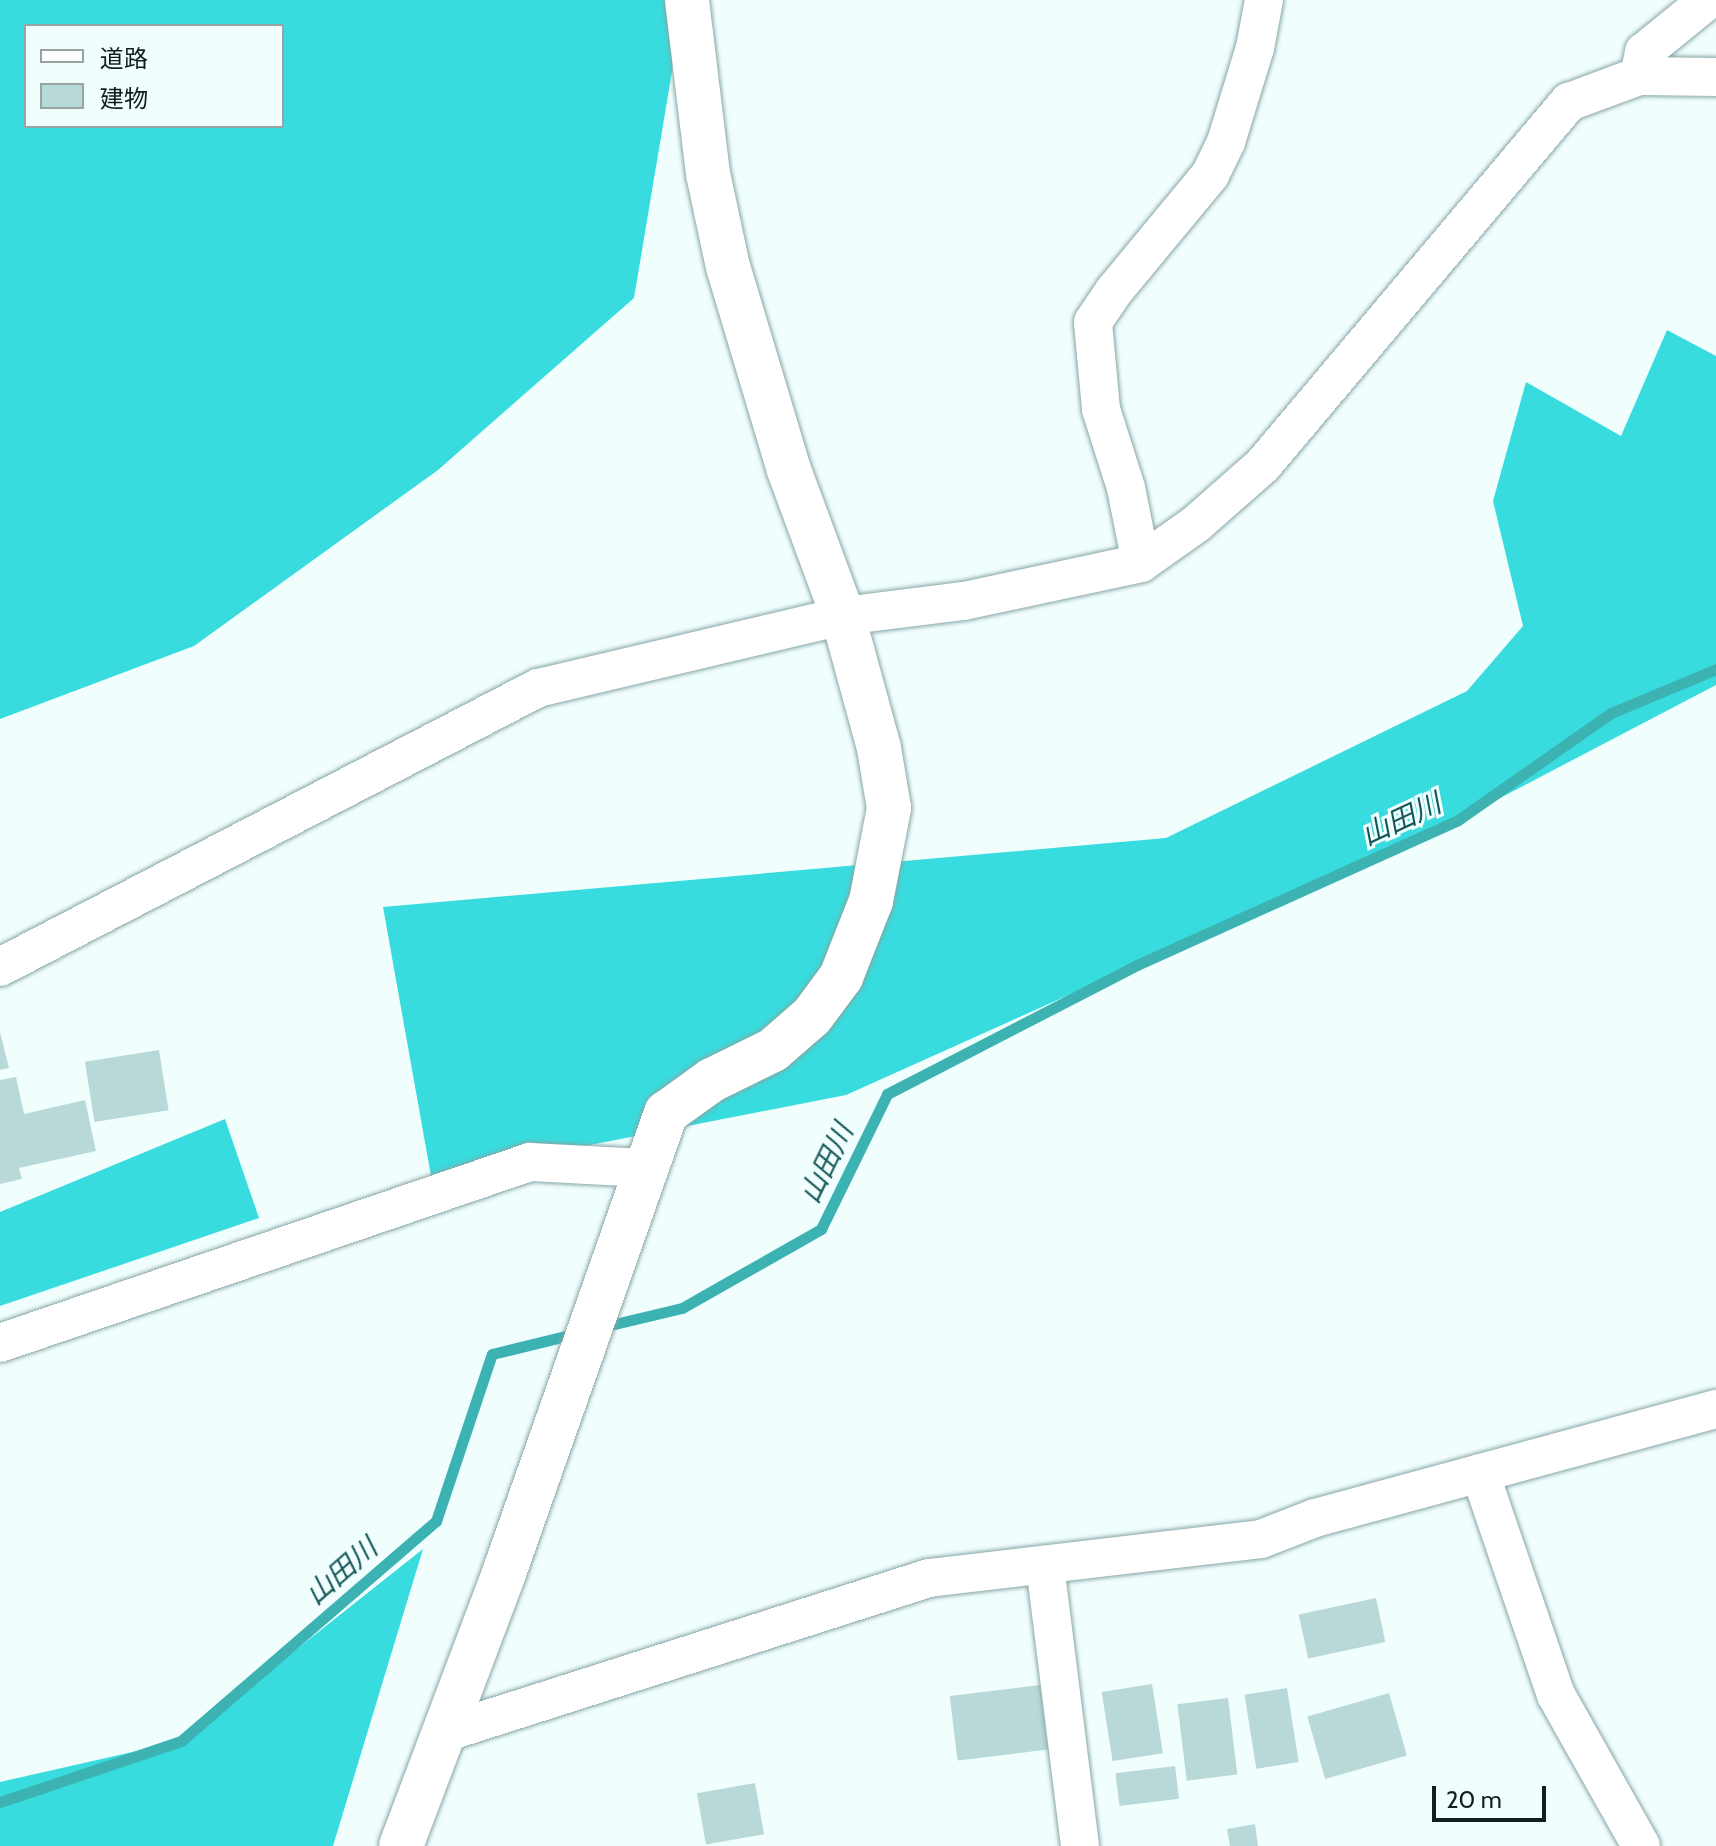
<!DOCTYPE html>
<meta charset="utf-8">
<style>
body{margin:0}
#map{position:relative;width:1716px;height:1846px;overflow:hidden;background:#f1fefe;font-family:Cabin,"Noto Sans JP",sans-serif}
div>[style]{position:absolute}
.forest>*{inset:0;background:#38dcde}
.stream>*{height:11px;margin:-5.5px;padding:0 5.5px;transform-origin:5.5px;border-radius:5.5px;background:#3cb2b3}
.building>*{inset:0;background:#b9d9d8;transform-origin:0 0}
.roads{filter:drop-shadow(0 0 2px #87a5a5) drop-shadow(0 0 2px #87a5a5)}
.street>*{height:38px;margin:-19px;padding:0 19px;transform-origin:19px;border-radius:19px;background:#fff}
.secondary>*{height:44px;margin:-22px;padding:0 22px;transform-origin:22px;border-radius:22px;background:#fff}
span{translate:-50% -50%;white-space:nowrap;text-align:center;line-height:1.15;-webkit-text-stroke:6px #f1fefe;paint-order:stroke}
.water-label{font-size:28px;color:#145657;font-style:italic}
.legend{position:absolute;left:24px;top:24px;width:260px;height:104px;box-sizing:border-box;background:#f1fefe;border:2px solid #98a4a4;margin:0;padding:10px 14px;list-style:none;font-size:24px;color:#131e1e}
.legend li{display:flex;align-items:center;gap:16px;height:40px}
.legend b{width:40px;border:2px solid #98a4a4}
.scale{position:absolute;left:1432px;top:1786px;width:114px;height:36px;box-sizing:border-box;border:4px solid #131e1e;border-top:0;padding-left:10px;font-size:24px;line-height:28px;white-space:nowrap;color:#131e1e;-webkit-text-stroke:6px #f1fefe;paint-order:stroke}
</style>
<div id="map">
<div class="forest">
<i style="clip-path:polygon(evenodd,0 0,684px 0,634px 298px,438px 470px,194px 646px,0 719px,0 0,26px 26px,282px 26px,282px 126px,26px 126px,26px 26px)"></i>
<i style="clip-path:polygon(1667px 330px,1716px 356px,1716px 685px,1458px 820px,846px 1095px,431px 1176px,383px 907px,1166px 838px,1467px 691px,1523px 626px,1493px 501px,1526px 382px,1621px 436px)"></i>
<i style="clip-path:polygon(225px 1119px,259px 1218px,0 1306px,0 1212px)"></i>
<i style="clip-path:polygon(423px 1549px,333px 1846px,0 1846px,0 1782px,181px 1741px)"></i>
</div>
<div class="stream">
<i style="left:602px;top:1327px;width:82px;rotate:-13.4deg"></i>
<i style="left:682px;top:1308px;width:160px;rotate:-29.6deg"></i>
<i style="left:821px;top:1229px;width:150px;rotate:-63.9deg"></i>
<i style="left:887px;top:1094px;width:281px;rotate:-27.3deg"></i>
<i style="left:1137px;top:965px;width:352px;rotate:-24.3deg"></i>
<i style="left:1458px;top:820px;width:187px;rotate:-35deg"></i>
<i style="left:1611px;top:713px;width:114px;rotate:-22.7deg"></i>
<i style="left:0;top:1802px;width:191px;rotate:-18.6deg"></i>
<i style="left:181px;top:1741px;width:337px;rotate:-40.8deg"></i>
<i style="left:436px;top:1521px;width:176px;rotate:-71.5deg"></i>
<i style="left:492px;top:1354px;width:89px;rotate:-13.7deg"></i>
</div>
<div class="building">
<i style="clip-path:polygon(0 1032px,9px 1068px,0 1070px)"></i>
<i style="left:159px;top:1050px;width:61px;height:75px;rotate:81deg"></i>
<i style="clip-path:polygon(16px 1077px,24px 1114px,85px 1100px,96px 1151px,19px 1168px,22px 1179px,0 1184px,0 1080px)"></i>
<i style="left:1376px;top:1598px;width:45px;height:79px;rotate:78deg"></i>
<i style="left:1152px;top:1684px;width:70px;height:51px;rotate:81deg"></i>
<i style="left:1040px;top:1685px;width:65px;height:91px;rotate:83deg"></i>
<i style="left:1287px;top:1688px;width:75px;height:43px;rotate:81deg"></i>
<i style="left:1389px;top:1693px;width:65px;height:85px;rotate:74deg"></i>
<i style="left:1228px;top:1698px;width:77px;height:51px;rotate:83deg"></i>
<i style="left:1175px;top:1766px;width:33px;height:60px;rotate:83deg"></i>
<i style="left:755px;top:1783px;width:52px;height:59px;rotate:80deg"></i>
<i style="clip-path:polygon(1255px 1824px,1258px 1846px,1230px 1846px,1227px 1829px)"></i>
</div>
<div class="roads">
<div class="street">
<i style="left:1639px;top:76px;width:25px;rotate:-78deg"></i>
<i style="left:1644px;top:52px;width:82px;rotate:-39.1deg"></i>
<i style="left:1141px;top:563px;width:76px;rotate:-101.3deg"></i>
<i style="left:1126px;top:488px;width:83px;rotate:-107.6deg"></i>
<i style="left:1101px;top:409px;width:87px;rotate:-95.3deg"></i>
<i style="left:1093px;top:322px;width:37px;rotate:-56deg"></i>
<i style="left:1114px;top:291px;width:151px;rotate:-50.4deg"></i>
<i style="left:1210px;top:175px;width:37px;rotate:-64deg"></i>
<i style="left:1226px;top:142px;width:98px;rotate:-72.9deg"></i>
<i style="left:1255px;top:48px;width:49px;rotate:-79.4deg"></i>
<i style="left:0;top:967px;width:606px;rotate:-27.41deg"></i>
<i style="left:538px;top:688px;width:313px;rotate:-13.3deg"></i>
<i style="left:843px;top:616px;width:122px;rotate:-7.1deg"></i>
<i style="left:964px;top:601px;width:181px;rotate:-12.1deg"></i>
<i style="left:1141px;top:563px;width:67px;rotate:-35.3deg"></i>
<i style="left:1196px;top:524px;width:89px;rotate:-41.4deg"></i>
<i style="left:1263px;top:465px;width:475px;rotate:-49.9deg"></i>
<i style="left:1569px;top:102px;width:75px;rotate:-20.4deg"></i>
<i style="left:1639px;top:76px;width:77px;rotate:0.7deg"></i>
<i style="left:0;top:1343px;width:560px;rotate:-18.86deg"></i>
<i style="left:530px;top:1162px;width:115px;rotate:3deg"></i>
<i style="left:1480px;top:1473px;width:235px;rotate:71.1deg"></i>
<i style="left:1556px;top:1695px;width:173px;rotate:60.6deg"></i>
<i style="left:1045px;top:1565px;width:283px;rotate:82.9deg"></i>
<i style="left:444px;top:1733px;width:509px;rotate:-17.72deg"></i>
<i style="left:929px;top:1578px;width:334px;rotate:-6.7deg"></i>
<i style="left:1261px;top:1539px;width:58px;rotate:-21.3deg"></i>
<i style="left:1315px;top:1518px;width:416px;rotate:-15.2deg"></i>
</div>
<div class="secondary">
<i style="left:401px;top:1846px;width:292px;rotate:-69.3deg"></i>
<i style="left:504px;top:1573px;width:488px;rotate:-70.6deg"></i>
<i style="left:666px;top:1113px;width:57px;rotate:-35.7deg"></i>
<i style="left:712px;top:1080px;width:68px;rotate:-26.2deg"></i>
<i style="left:773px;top:1050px;width:52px;rotate:-41.1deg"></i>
<i style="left:812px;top:1016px;width:49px;rotate:-53.4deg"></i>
<i style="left:841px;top:977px;width:82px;rotate:-68.5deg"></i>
<i style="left:871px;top:901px;width:95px;rotate:-79deg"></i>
<i style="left:889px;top:808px;width:61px;rotate:-99.5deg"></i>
<i style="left:879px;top:748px;width:137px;rotate:-105.3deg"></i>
<i style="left:843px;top:616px;width:156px;rotate:-110.3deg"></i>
<i style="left:789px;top:470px;width:212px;rotate:-106.7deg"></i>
<i style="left:728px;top:267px;width:95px;rotate:-102.1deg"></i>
<i style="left:708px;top:174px;width:175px;rotate:-96.9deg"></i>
</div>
</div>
<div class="water-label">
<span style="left:1401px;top:819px;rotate:-25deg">山田川</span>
<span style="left:826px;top:1163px;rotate:-64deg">山田川</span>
<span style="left:341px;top:1571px;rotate:-41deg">山田川</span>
</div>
<ul class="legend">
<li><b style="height:10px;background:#fff"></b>道路</li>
<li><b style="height:22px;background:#b9d9d8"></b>建物</li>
</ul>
<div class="scale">20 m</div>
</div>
